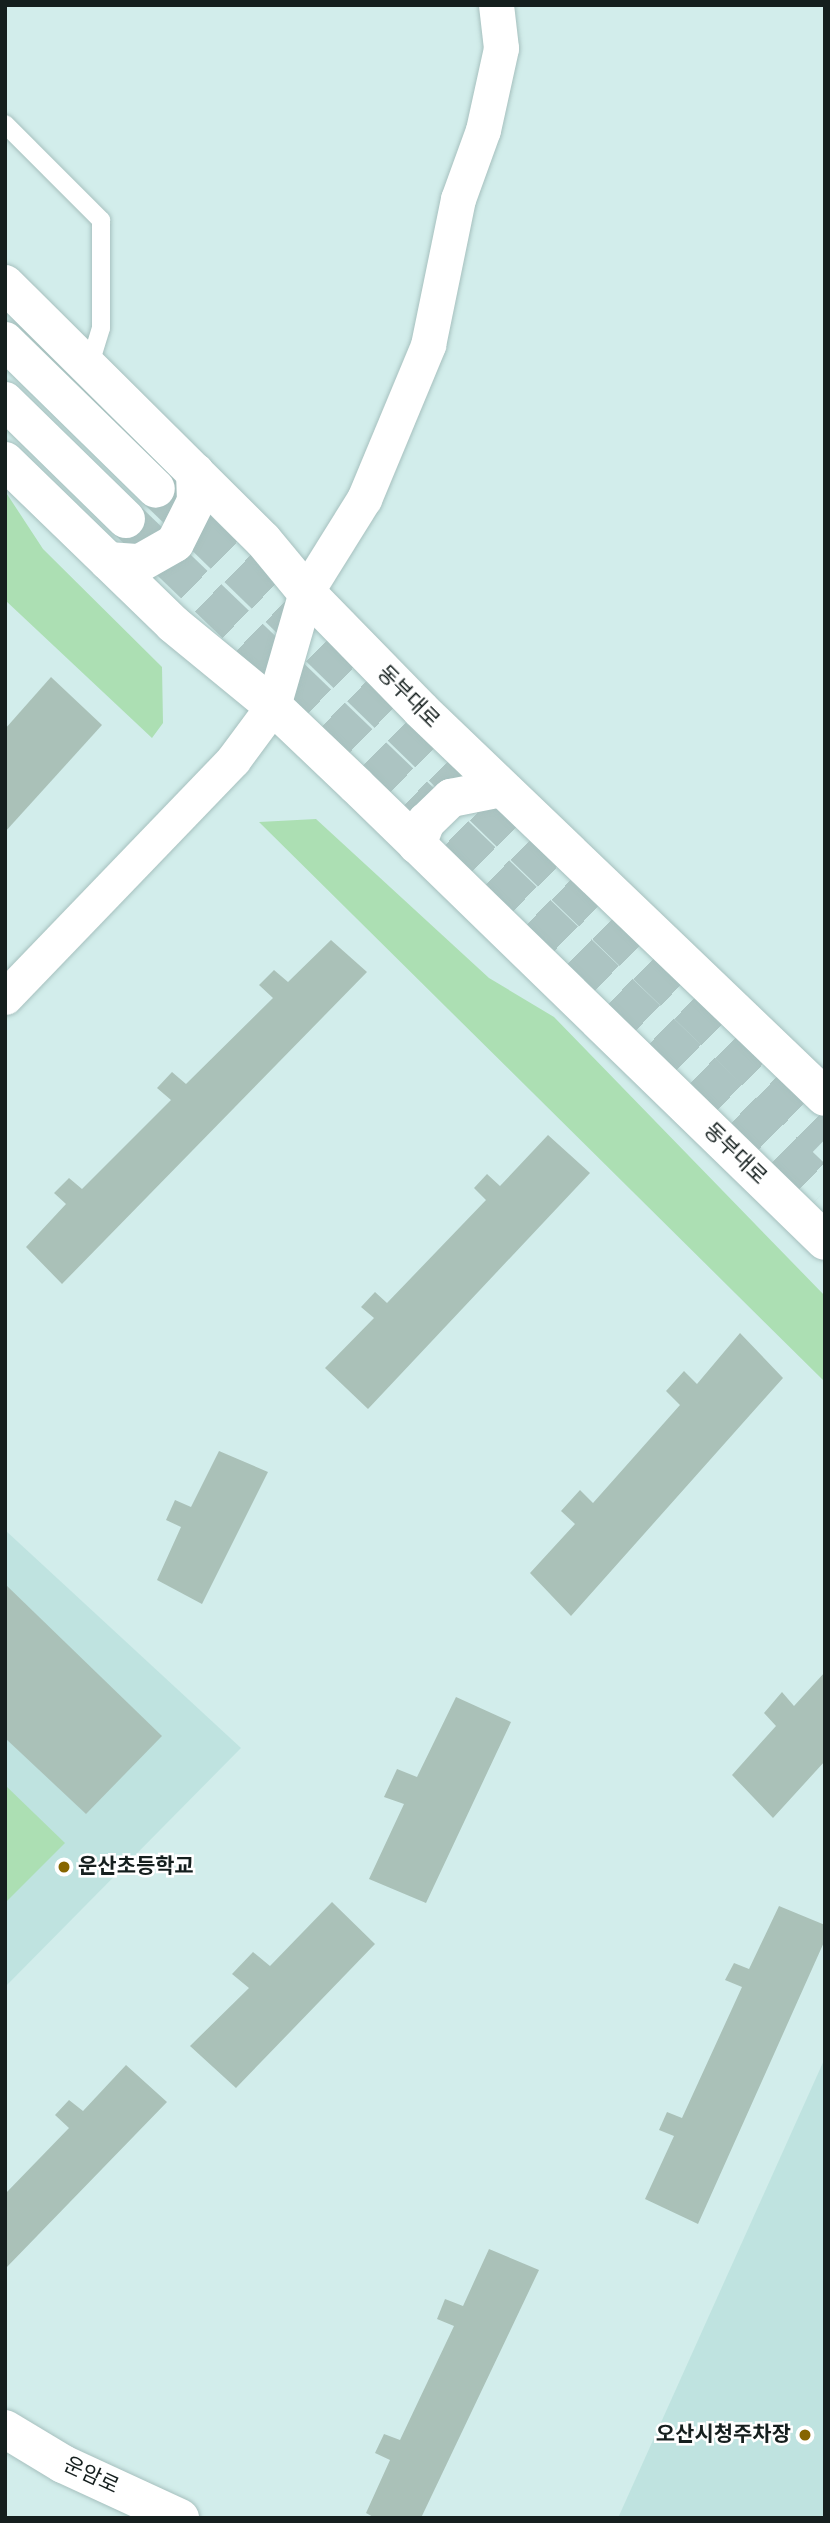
<!DOCTYPE html>
<meta charset="utf-8">
<style>
body{margin:0}
#map{position:relative;width:830px;height:2523px;overflow:hidden;background:#d2edeb;font-family:"Varela Round","Noto Sans KR",sans-serif}
div>[style]{position:absolute}
.built>*{inset:0;background:#bfe3e0}
.green>*{inset:0;background:#acdfb3}
.building>*{inset:0;background:#aac1b8}
.secondary-tunnel>*{height:38px;margin-top:-19px;transform-origin:0;background:repeating-linear-gradient(90deg,#acc4c2 0 38px,transparent 0 57px)}
.roads{filter:drop-shadow(0 0 2px #a6c0be) drop-shadow(0 0 2px #a6c0be)}
.service>*{height:18px;margin:-9px;padding:0 9px;transform-origin:9px;border-radius:9px;background:#fff}
.minor>*{height:35px;margin:-17.5px;padding:0 17.5px;transform-origin:17.5px;border-radius:17.5px;background:#fff}
.tertiary>*{height:38px;margin:-19px;padding:0 19px;transform-origin:19px;border-radius:19px;background:#fff}
.secondary>*{height:38px;margin:-19px;padding:0 19px;transform-origin:19px;border-radius:19px;background:#fff}
.dots>*{width:19px;height:19px;translate:-50% -50%;box-sizing:border-box;border:4px solid #fff;border-radius:50%}
span{translate:-50% -50%;white-space:nowrap;text-align:center;line-height:1.15;-webkit-text-stroke:5px #fff;paint-order:stroke}
.street-label{font-size:21px;color:#151f1e}
.poi-label{font-size:21px;color:#151f1e;font-weight:700}
.left{translate:0 -50%;text-align:left}
.right{translate:-100% -50%;text-align:right}
.frame{position:absolute;inset:0;border:7px solid #151f1e;pointer-events:none}
</style>
<div id="map">
<div class="built">
<i style="clip-path:polygon(5px 1530px,241px 1748px,5px 1987px)"></i>
<i style="clip-path:polygon(825px 2058px,825px 2518px,618px 2518px)"></i>
</div>
<div class="green">
<i style="clip-path:polygon(5px 491px,43px 549px,162px 667px,163px 723px,152px 738px,5px 600px)"></i>
<i style="clip-path:polygon(316px 819px,489px 978px,554px 1017px,825px 1296px,825px 1382px,259px 822px)"></i>
<i style="clip-path:polygon(5px 1785px,65px 1843px,5px 1903px)"></i>
</div>
<div class="building">
<i style="clip-path:polygon(51px 677px,102px 725px,5px 832px,5px 729px)"></i>
<i style="clip-path:polygon(331px 940px,367px 972px,62px 1284px,26px 1247px,66px 1204px,54px 1193px,69px 1178px,82px 1189px,171px 1100px,157px 1088px,172px 1072px,186px 1084px,273px 998px,259px 985px,274px 970px,288px 982px)"></i>
<i style="clip-path:polygon(548px 1135px,590px 1173px,368px 1409px,325px 1368px,374px 1318px,361px 1307px,375px 1292px,387px 1303px,486px 1200px,474px 1188px,487px 1174px,500px 1186px)"></i>
<i style="clip-path:polygon(740px 1333px,783px 1378px,571px 1616px,530px 1573px,575px 1524px,561px 1511px,580px 1490px,593px 1503px,680px 1405px,666px 1391px,684px 1371px,697px 1384px)"></i>
<i style="clip-path:polygon(219px 1451px,268px 1472px,202px 1604px,157px 1580px,181px 1527px,166px 1520px,175px 1500px,191px 1507px)"></i>
<i style="clip-path:polygon(5px 1584px,162px 1736px,86px 1814px,5px 1738px)"></i>
<i style="clip-path:polygon(825px 1672px,825px 1761px,773px 1818px,732px 1775px,776px 1726px,764px 1713px,782px 1692px,794px 1706px)"></i>
<i style="clip-path:polygon(456px 1697px,511px 1722px,426px 1903px,369px 1879px,404px 1804px,384px 1797px,397px 1769px,417px 1777px)"></i>
<i style="clip-path:polygon(332px 1902px,375px 1944px,236px 2088px,190px 2046px,249px 1988px,232px 1974px,253px 1952px,270px 1966px)"></i>
<i style="clip-path:polygon(779px 1906px,825px 1925px,825px 1940px,698px 2224px,645px 2199px,674px 2136px,659px 2130px,667px 2112px,682px 2118px,742px 1987px,725px 1980px,734px 1963px,749px 1969px)"></i>
<i style="clip-path:polygon(126px 2065px,167px 2102px,5px 2269px,5px 2194px,69px 2128px,55px 2115px,69px 2100px,83px 2111px)"></i>
<i style="clip-path:polygon(489px 2249px,539px 2270px,421px 2518px,375px 2518px,366px 2513px,390px 2460px,375px 2453px,384px 2434px,400px 2440px,454px 2326px,437px 2319px,445px 2299px,463px 2306px)"></i>
</div>
<div class="secondary-tunnel">
<i style="left:156px;top:489px;width:933px;rotate:44.17deg"></i>
<i style="left:126px;top:519px;width:969px;rotate:43.83deg"></i>
</div>
<div class="roads">
<div class="service">
<i style="left:5px;top:124px;width:136px;rotate:45deg"></i>
<i style="left:101px;top:220px;width:108px;rotate:90deg"></i>
<i style="left:101px;top:328px;width:41px;rotate:107.1deg"></i>
</div>
<div class="minor">
<i style="left:5px;top:997px;width:329px;rotate:-46.1deg"></i>
<i style="left:233px;top:760px;width:67px;rotate:-53.5deg"></i>
<i style="left:273px;top:706px;width:119px;rotate:-73.9deg"></i>
<i style="left:306px;top:592px;width:110px;rotate:-58.1deg"></i>
<i style="left:364px;top:499px;width:167px;rotate:-67.4deg"></i>
<i style="left:428px;top:345px;width:149px;rotate:-78.4deg"></i>
<i style="left:458px;top:199px;width:73px;rotate:-70.1deg"></i>
<i style="left:483px;top:130px;width:84px;rotate:-77.6deg"></i>
<i style="left:501px;top:48px;width:43px;rotate:-96.6deg"></i>
</div>
<div class="tertiary">
<i style="left:5px;top:2429px;width:68px;rotate:31.1deg"></i>
<i style="left:63px;top:2464px;width:129px;rotate:24.8deg"></i>
</div>
<div class="secondary">
<i style="left:5px;top:284px;width:363px;rotate:44.8deg"></i>
<i style="left:263px;top:540px;width:67px;rotate:50.4deg"></i>
<i style="left:306px;top:592px;width:165px;rotate:45.7deg"></i>
<i style="left:421px;top:710px;width:559px;rotate:43.77deg"></i>
<i style="left:5px;top:341px;width:211px;rotate:44.4deg"></i>
<i style="left:5px;top:401px;width:169px;rotate:44.3deg"></i>
<i style="left:5px;top:461px;width:234px;rotate:44.1deg"></i>
<i style="left:173px;top:624px;width:129px;rotate:39.4deg"></i>
<i style="left:273px;top:706px;width:115px;rotate:43.6deg"></i>
<i style="left:356px;top:785px;width:654px;rotate:44.19deg"></i>
<i style="left:108px;top:561px;width:32px;rotate:4deg"></i>
<i style="left:140px;top:563px;width:40px;rotate:-29.7deg"></i>
<i style="left:175px;top:543px;width:47px;rotate:-63.4deg"></i>
<i style="left:196px;top:501px;width:29px;rotate:-92deg"></i>
<i style="left:417px;top:845px;width:25px;rotate:-69deg"></i>
<i style="left:426px;top:822px;width:35px;rotate:-44deg"></i>
<i style="left:451px;top:798px;width:51px;rotate:-11.3deg"></i>
</div>
</div>
<div class="dots">
<i style="left:64px;top:1867px;background:#866500"></i>
<i style="left:805px;top:2435px;background:#866500"></i>
</div>
<div class="street-label">
<span style="left:408px;top:697px;rotate:45deg">동부대로</span>
<span style="left:735px;top:1154px;rotate:44deg">동부대로</span>
<span style="left:91px;top:2476px;rotate:25deg">운암로</span>
</div>
<div class="poi-label">
<span class="left" style="left:78px;top:1867px">운산초등학교</span>
<span class="right" style="left:791px;top:2435px">오산시청주차장</span>
</div>
<div class="frame"></div>
</div>
